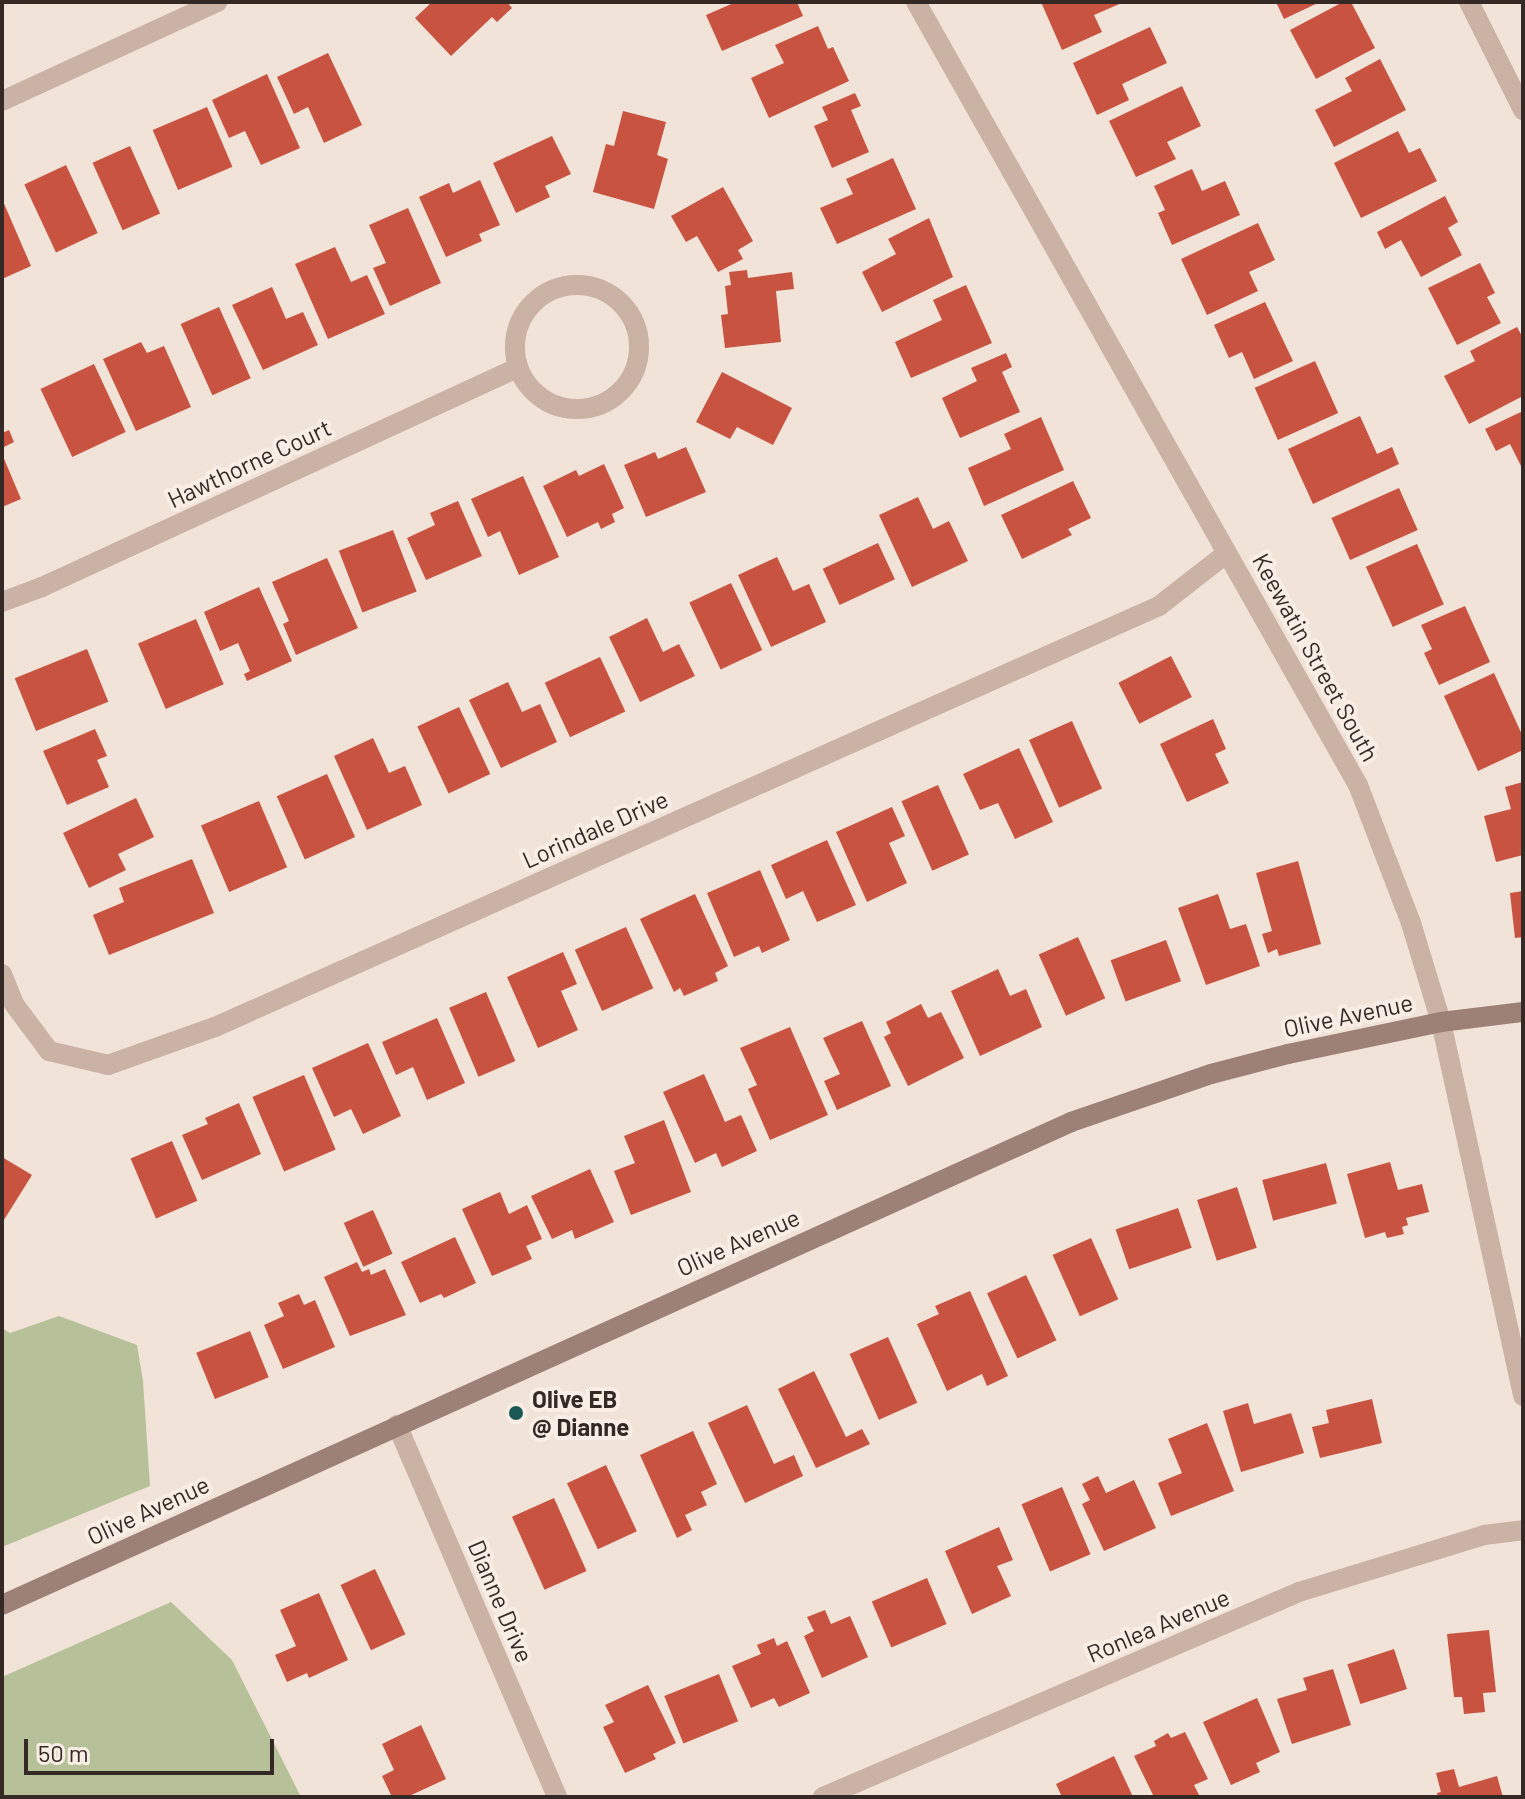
<!DOCTYPE html>
<style>
body{margin:0}
#map{position:relative;width:1525px;height:1799px;overflow:hidden;background:#f2e3d9;font-family:Barlow,sans-serif}
div>[style]{position:absolute}
.green>*{inset:0;background:#b7c199}
.building>*{inset:0;background:#c85341;transform-origin:0 0}
.minor>*{height:20px;margin:-10px;padding:0 10px;transform-origin:10px;border-radius:10px;background:#cab2a5}
.minor>.ring{margin:-10px;padding:0;box-sizing:content-box;background:none;border:20px solid #cab2a5;border-radius:50%}
.secondary>*{height:20px;margin:-10px;padding:0 10px;transform-origin:10px;border-radius:10px;background:#9d8076}
.dots>*{width:22px;height:22px;translate:-50% -50%;box-sizing:border-box;border:4px solid #f9eee5;border-radius:50%}
span{translate:-50% -50%;white-space:nowrap;text-align:center;line-height:1.15;-webkit-text-stroke:8px #f9eee5;paint-order:stroke}
.street-label{font-size:24px;color:#352926}
.poi-label{font-size:24px;color:#352926;font-weight:700}
.left{translate:0 -50%;text-align:left}
.frame{position:absolute;inset:0;border:4px solid #352926;pointer-events:none}
.scale{position:absolute;left:24px;top:1739px;width:250px;height:36px;box-sizing:border-box;border:4px solid #352926;border-top:0;padding-left:10px;font-size:24px;line-height:28px;white-space:nowrap;color:#352926;-webkit-text-stroke:6px #f9eee5;paint-order:stroke}
</style>
<div id="map">
<div class="green">
<i style="clip-path:polygon(59px 1316px,137px 1345px,143px 1381px,150px 1486px,2px 1547px,2px 1328px,10px 1333px)"></i>
<i style="clip-path:polygon(171px 1602px,232px 1660px,301px 1797px,2px 1797px,2px 1677px)"></i>
</div>
<div class="building">
<i style="clip-path:polygon(432px 2px,507px 2px,512px 8px,497px 22px,492px 17px,451px 56px,415px 18px)"></i>
<i style="clip-path:polygon(736px 2px,797px 2px,803px 16px,722px 51px,706px 15px)"></i>
<i style="clip-path:polygon(1041px 2px,1124px 2px,1094px 15px,1102px 32px,1062px 50px)"></i>
<i style="clip-path:polygon(1276px 2px,1320px 2px,1284px 19px)"></i>
<i style="clip-path:polygon(1343px 2px,1351px 2px,1375px 48px,1316px 79px,1290px 30px)"></i>
<i style="clip-path:polygon(818px 26px,828px 49px,833px 47px,849px 81px,769px 118px,751px 78px,784px 63px,775px 45px)"></i>
<i style="clip-path:polygon(1150px 27px,1167px 63px,1122px 84px,1129px 100px,1097px 115px,1073px 63px)"></i>
<i style="clip-path:polygon(328px 53px,362px 125px,324px 143px,308px 107px,294px 114px,277px 77px)"></i>
<i style="clip-path:polygon(1380px 59px,1406px 110px,1334px 147px,1315px 110px,1352px 91px,1345px 78px)"></i>
<i style="clip-path:polygon(267px 74px,300px 148px,261px 165px,245px 131px,229px 138px,212px 100px)"></i>
<i style="clip-path:polygon(1182px 86px,1201px 126px,1167px 142px,1176px 159px,1136px 177px,1109px 121px)"></i>
<i style="clip-path:polygon(855px 93px,861px 106px,851px 110px,869px 152px,832px 168px,814px 126px,828px 120px,822px 107px)"></i>
<i style="left:207px;top:107px;width:65px;height:59px;rotate:67deg"></i>
<i style="clip-path:polygon(623px 111px,666px 122px,657px 155px,668px 159px,654px 209px,593px 192px,606px 144px,614px 146px)"></i>
<i style="clip-path:polygon(1398px 131px,1409px 153px,1420px 148px,1437px 181px,1361px 218px,1334px 163px)"></i>
<i style="clip-path:polygon(552px 136px,571px 174px,545px 186px,550px 197px,516px 213px,493px 163px)"></i>
<i style="left:130px;top:146px;width:74px;height:41px;rotate:66deg"></i>
<i style="clip-path:polygon(893px 158px,916px 209px,837px 244px,820px 208px,853px 194px,846px 179px)"></i>
<i style="left:66px;top:165px;width:75px;height:46px;rotate:65deg"></i>
<i style="clip-path:polygon(1192px 169px,1202px 191px,1225px 181px,1240px 215px,1172px 245px,1158px 213px,1165px 210px,1154px 186px)"></i>
<i style="clip-path:polygon(480px 180px,500px 225px,479px 234px,482px 241px,446px 257px,419px 197px,449px 183px,453px 193px)"></i>
<i style="clip-path:polygon(723px 187px,753px 241px,738px 250px,743px 259px,718px 272px,697px 236px,686px 242px,671px 216px)"></i>
<i style="clip-path:polygon(1445px 196px,1458px 222px,1448px 228px,1462px 255px,1421px 277px,1401px 240px,1385px 249px,1377px 232px)"></i>
<i style="clip-path:polygon(2px 199px,31px 266px,2px 279px)"></i>
<i style="clip-path:polygon(408px 208px,441px 283px,390px 306px,373px 268px,386px 263px,369px 225px)"></i>
<i style="clip-path:polygon(929px 218px,953px 277px,882px 312px,862px 272px,896px 254px,888px 239px)"></i>
<i style="clip-path:polygon(1258px 223px,1275px 260px,1249px 272px,1258px 291px,1207px 315px,1181px 259px)"></i>
<i style="clip-path:polygon(335px 247px,351px 282px,367px 275px,385px 314px,328px 339px,295px 264px)"></i>
<i style="clip-path:polygon(1480px 263px,1495px 293px,1487px 297px,1501px 323px,1457px 345px,1428px 288px)"></i>
<i style="clip-path:polygon(747px 270px,748px 278px,792px 272px,794px 289px,776px 291px,781px 342px,725px 348px,721px 315px,728px 314px,725px 286px,731px 285px,729px 272px)"></i>
<i style="clip-path:polygon(966px 285px,992px 343px,911px 378px,895px 342px,942px 320px,933px 300px)"></i>
<i style="clip-path:polygon(272px 287px,286px 319px,303px 312px,318px 345px,263px 370px,232px 305px)"></i>
<i style="clip-path:polygon(1265px 302px,1293px 361px,1254px 379px,1242px 352px,1229px 358px,1214px 325px)"></i>
<i style="left:219px;top:307px;width:78px;height:42px;rotate:66deg"></i>
<i style="clip-path:polygon(1517px 327px,1523px 338px,1523px 396px,1469px 424px,1444px 376px,1475px 361px,1470px 351px)"></i>
<i style="clip-path:polygon(141px 342px,147px 353px,164px 346px,191px 407px,136px 431px,103px 359px)"></i>
<i style="clip-path:polygon(1006px 353px,1012px 367px,1002px 372px,1020px 412px,960px 438px,942px 398px,977px 381px,971px 368px)"></i>
<i style="left:1315px;top:361px;width:57px;height:66px;rotate:66deg"></i>
<i style="left:94px;top:364px;width:75px;height:59px;rotate:65deg"></i>
<i style="clip-path:polygon(722px 372px,792px 408px,773px 445px,737px 427px,730px 439px,696px 422px)"></i>
<i style="clip-path:polygon(1523px 411px,1523px 470px,1510px 444px,1496px 451px,1485px 429px)"></i>
<i style="clip-path:polygon(1360px 416px,1377px 454px,1392px 447px,1399px 464px,1313px 504px,1288px 449px)"></i>
<i style="clip-path:polygon(1041px 417px,1064px 470px,984px 506px,968px 468px,1011px 449px,1004px 434px)"></i>
<i style="clip-path:polygon(9px 430px,14px 442px,2px 448px,2px 433px)"></i>
<i style="clip-path:polygon(686px 447px,706px 492px,646px 517px,624px 465px,655px 452px,658px 459px)"></i>
<i style="clip-path:polygon(2px 454px,21px 499px,2px 507px)"></i>
<i style="clip-path:polygon(604px 464px,624px 508px,612px 514px,615px 522px,601px 529px,598px 522px,567px 537px,543px 486px,576px 470px,579px 476px)"></i>
<i style="clip-path:polygon(523px 476px,559px 557px,519px 575px,500px 531px,488px 537px,471px 499px)"></i>
<i style="clip-path:polygon(1073px 481px,1091px 518px,1068px 529px,1072px 535px,1022px 559px,1001px 515px)"></i>
<i style="left:1399px;top:488px;width:46px;height:74px;rotate:66deg"></i>
<i style="clip-path:polygon(918px 497px,933px 529px,949px 521px,968px 561px,912px 587px,879px 515px)"></i>
<i style="clip-path:polygon(458px 501px,482px 556px,426px 580px,407px 538px,435px 525px,430px 513px)"></i>
<i style="left:393px;top:530px;width:66px;height:58px;rotate:69deg"></i>
<i style="left:878px;top:543px;width:40px;height:61px;rotate:65deg"></i>
<i style="left:1417px;top:544px;width:66px;height:56px;rotate:66deg"></i>
<i style="clip-path:polygon(777px 557px,793px 591px,809px 584px,826px 622px,771px 647px,738px 575px)"></i>
<i style="clip-path:polygon(327px 558px,358px 628px,296px 655px,283px 624px,289px 621px,272px 582px)"></i>
<i style="left:731px;top:583px;width:74px;height:46px;rotate:65deg"></i>
<i style="clip-path:polygon(259px 587px,292px 661px,247px 681px,244px 674px,250px 671px,238px 643px,220px 651px,204px 612px)"></i>
<i style="clip-path:polygon(1465px 606px,1490px 662px,1439px 685px,1424px 653px,1432px 649px,1421px 625px)"></i>
<i style="clip-path:polygon(647px 618px,663px 652px,679px 644px,695px 676px,640px 702px,609px 637px)"></i>
<i style="left:196px;top:619px;width:71px;height:63px;rotate:67deg"></i>
<i style="left:87px;top:649px;width:57px;height:78px;rotate:68deg"></i>
<i style="left:1171px;top:656px;width:46px;height:59px;rotate:63deg"></i>
<i style="left:600px;top:657px;width:60px;height:61px;rotate:65deg"></i>
<i style="clip-path:polygon(1494px 673px,1523px 737px,1523px 750px,1478px 771px,1444px 696px)"></i>
<i style="clip-path:polygon(508px 682px,522px 712px,540px 704px,557px 742px,501px 768px,469px 700px)"></i>
<i style="left:459px;top:707px;width:74px;height:46px;rotate:65deg"></i>
<i style="clip-path:polygon(1213px 719px,1226px 749px,1215px 754px,1229px 783px,1187px 802px,1160px 744px)"></i>
<i style="left:1072px;top:721px;width:74px;height:47px;rotate:66deg"></i>
<i style="clip-path:polygon(95px 729px,107px 756px,97px 760px,109px 787px,67px 805px,43px 751px)"></i>
<i style="clip-path:polygon(373px 738px,389px 773px,405px 766px,422px 805px,367px 830px,334px 756px)"></i>
<i style="clip-path:polygon(1019px 748px,1053px 822px,1015px 839px,998px 803px,980px 810px,963px 774px)"></i>
<i style="left:327px;top:774px;width:69px;height:55px;rotate:66deg"></i>
<i style="clip-path:polygon(1523px 782px,1523px 855px,1496px 862px,1484px 816px,1511px 809px,1505px 787px)"></i>
<i style="left:938px;top:785px;width:76px;height:40px;rotate:66deg"></i>
<i style="clip-path:polygon(136px 798px,154px 837px,118px 854px,126px 870px,89px 888px,63px 833px)"></i>
<i style="left:259px;top:801px;width:72px;height:63px;rotate:67deg"></i>
<i style="clip-path:polygon(892px 807px,905px 836px,889px 843px,907px 883px,867px 902px,836px 832px)"></i>
<i style="clip-path:polygon(827px 840px,856px 905px,817px 922px,803px 891px,786px 899px,771px 865px)"></i>
<i style="clip-path:polygon(192px 859px,214px 913px,109px 955px,93px 915px,124px 902px,119px 888px)"></i>
<i style="clip-path:polygon(1298px 861px,1321px 944px,1279px 956px,1277px 949px,1268px 953px,1262px 934px,1272px 931px,1256px 873px)"></i>
<i style="clip-path:polygon(760px 870px,790px 940px,762px 953px,759px 946px,734px 957px,707px 893px)"></i>
<i style="clip-path:polygon(1523px 891px,1523px 937px,1515px 938px,1510px 893px)"></i>
<i style="clip-path:polygon(695px 894px,728px 966px,715px 973px,718px 981px,684px 996px,680px 988px,674px 992px,640px 919px)"></i>
<i style="clip-path:polygon(1218px 894px,1230px 929px,1246px 924px,1260px 966px,1206px 985px,1178px 908px)"></i>
<i style="left:626px;top:927px;width:67px;height:56px;rotate:66deg"></i>
<i style="left:1078px;top:937px;width:67px;height:43px;rotate:66deg"></i>
<i style="left:1166px;top:940px;width:44px;height:59px;rotate:70deg"></i>
<i style="clip-path:polygon(563px 952px,577px 984px,561px 991px,578px 1030px,538px 1048px,507px 977px)"></i>
<i style="clip-path:polygon(998px 969px,1010px 996px,1026px 989px,1042px 1027px,980px 1056px,951px 991px)"></i>
<i style="left:486px;top:992px;width:75px;height:40px;rotate:67deg"></i>
<i style="clip-path:polygon(921px 1004px,928px 1018px,941px 1012px,964px 1058px,908px 1086px,884px 1037px,891px 1033px,886px 1022px)"></i>
<i style="clip-path:polygon(437px 1018px,465px 1083px,427px 1100px,413px 1067px,396px 1075px,382px 1042px)"></i>
<i style="clip-path:polygon(862px 1021px,891px 1086px,837px 1110px,824px 1081px,840px 1074px,823px 1038px)"></i>
<i style="clip-path:polygon(790px 1027px,828px 1115px,770px 1140px,748px 1089px,757px 1085px,740px 1048px)"></i>
<i style="clip-path:polygon(368px 1043px,401px 1116px,363px 1134px,351px 1109px,334px 1117px,312px 1068px)"></i>
<i style="clip-path:polygon(704px 1074px,725px 1122px,741px 1115px,757px 1151px,722px 1167px,716px 1153px,695px 1163px,663px 1092px)"></i>
<i style="left:304px;top:1075px;width:81px;height:56px;rotate:67deg"></i>
<i style="clip-path:polygon(239px 1103px,261px 1154px,202px 1180px,182px 1135px,208px 1124px,205px 1118px)"></i>
<i style="clip-path:polygon(664px 1120px,691px 1192px,631px 1215px,614px 1171px,635px 1163px,624px 1136px)"></i>
<i style="left:172px;top:1141px;width:65px;height:45px;rotate:67deg"></i>
<i style="clip-path:polygon(2px 1157px,32px 1175px,2px 1223px)"></i>
<i style="clip-path:polygon(1390px 1162px,1398px 1190px,1422px 1184px,1429px 1212px,1406px 1218px,1408px 1225px,1402px 1227px,1404px 1234px,1387px 1238px,1385px 1232px,1365px 1238px,1347px 1174px)"></i>
<i style="left:1326px;top:1163px;width:42px;height:66px;rotate:75deg"></i>
<i style="clip-path:polygon(590px 1169px,614px 1222px,575px 1239px,572px 1230px,552px 1239px,531px 1196px)"></i>
<i style="left:1237px;top:1187px;width:64px;height:42px;rotate:72deg"></i>
<i style="clip-path:polygon(500px 1192px,509px 1214px,527px 1205px,542px 1239px,526px 1246px,532px 1259px,492px 1276px,462px 1209px)"></i>
<i style="left:1178px;top:1208px;width:42px;height:66px;rotate:71deg"></i>
<i style="left:373px;top:1210px;width:48px;height:32px;rotate:66deg"></i>
<i style="clip-path:polygon(455px 1237px,476px 1283px,444px 1298px,441px 1294px,420px 1303px,401px 1262px)"></i>
<i style="left:1091px;top:1238px;width:67px;height:42px;rotate:66deg"></i>
<i style="clip-path:polygon(357px 1262px,362px 1272px,369px 1269px,371px 1275px,385px 1269px,406px 1315px,350px 1336px,324px 1277px)"></i>
<i style="left:1026px;top:1275px;width:72px;height:43px;rotate:65deg"></i>
<i style="clip-path:polygon(970px 1291px,1008px 1376px,987px 1386px,982px 1374px,947px 1391px,917px 1324px,939px 1314px,935px 1306px)"></i>
<i style="clip-path:polygon(299px 1294px,304px 1305px,315px 1300px,335px 1347px,283px 1369px,264px 1325px,284px 1316px,278px 1303px)"></i>
<i style="left:250px;top:1331px;width:50px;height:58px;rotate:68deg"></i>
<i style="left:888px;top:1337px;width:72px;height:42px;rotate:66deg"></i>
<i style="clip-path:polygon(814px 1371px,846px 1437px,862px 1429px,870px 1444px,816px 1468px,778px 1389px)"></i>
<i style="clip-path:polygon(1372px 1399px,1382px 1443px,1320px 1458px,1312px 1427px,1329px 1423px,1326px 1410px)"></i>
<i style="clip-path:polygon(1248px 1403px,1254px 1424px,1291px 1413px,1304px 1453px,1241px 1472px,1223px 1411px)"></i>
<i style="clip-path:polygon(747px 1405px,774px 1464px,794px 1455px,803px 1476px,745px 1503px,708px 1423px)"></i>
<i style="clip-path:polygon(1207px 1423px,1234px 1491px,1171px 1516px,1158px 1483px,1182px 1473px,1168px 1439px)"></i>
<i style="clip-path:polygon(693px 1431px,717px 1484px,701px 1492px,707px 1505px,685px 1515px,692px 1530px,677px 1538px,640px 1455px)"></i>
<i style="left:606px;top:1465px;width:73px;height:43px;rotate:65deg"></i>
<i style="clip-path:polygon(1098px 1476px,1106px 1493px,1134px 1480px,1156px 1528px,1104px 1551px,1082px 1504px,1090px 1500px,1082px 1484px)"></i>
<i style="left:1062px;top:1487px;width:73px;height:44px;rotate:67deg"></i>
<i style="left:554px;top:1498px;width:80px;height:46px;rotate:66deg"></i>
<i style="clip-path:polygon(999px 1527px,1013px 1560px,997px 1566px,1011px 1596px,972px 1614px,945px 1551px)"></i>
<i style="left:375px;top:1569px;width:72px;height:38px;rotate:65deg"></i>
<i style="left:927px;top:1578px;width:50px;height:60px;rotate:67deg"></i>
<i style="clip-path:polygon(319px 1593px,348px 1660px,309px 1678px,307px 1673px,287px 1682px,275px 1655px,296px 1646px,280px 1610px)"></i>
<i style="clip-path:polygon(825px 1610px,831px 1624px,850px 1616px,868px 1657px,822px 1678px,804px 1636px,814px 1631px,807px 1617px)"></i>
<i style="clip-path:polygon(1489px 1630px,1496px 1692px,1483px 1693px,1485px 1712px,1464px 1714px,1462px 1697px,1454px 1697px,1447px 1634px)"></i>
<i style="clip-path:polygon(774px 1638px,777px 1646px,787px 1641px,810px 1693px,779px 1707px,774px 1698px,751px 1708px,732px 1666px,761px 1654px,757px 1645px)"></i>
<i style="left:1394px;top:1649px;width:42px;height:49px;rotate:72deg"></i>
<i style="clip-path:polygon(1333px 1669px,1351px 1725px,1292px 1744px,1277px 1699px,1307px 1690px,1303px 1678px)"></i>
<i style="left:719px;top:1674px;width:51px;height:59px;rotate:68deg"></i>
<i style="clip-path:polygon(648px 1685px,676px 1743px,653px 1754px,656px 1759px,625px 1773px,603px 1727px,614px 1722px,605px 1705px)"></i>
<i style="clip-path:polygon(1257px 1698px,1280px 1752px,1256px 1763px,1260px 1772px,1231px 1785px,1203px 1722px)"></i>
<i style="clip-path:polygon(421px 1725px,446px 1779px,407px 1797px,392px 1797px,382px 1776px,394px 1770px,382px 1744px)"></i>
<i style="clip-path:polygon(1185px 1732px,1208px 1779px,1194px 1785px,1200px 1797px,1154px 1797px,1134px 1756px,1156px 1746px,1154px 1741px,1168px 1733px,1171px 1738px)"></i>
<i style="clip-path:polygon(1114px 1756px,1133px 1797px,1062px 1797px,1056px 1784px)"></i>
<i style="clip-path:polygon(1454px 1769px,1459px 1787px,1497px 1776px,1503px 1797px,1438px 1797px,1437px 1793px,1441px 1792px,1436px 1773px)"></i>
</div>
<div class="minor">
<i style="left:916px;top:2px;width:899px;rotate:60.56deg"></i>
<i style="left:1358px;top:785px;width:148px;rotate:69deg"></i>
<i style="left:1411px;top:923px;width:103px;rotate:73.1deg"></i>
<i style="left:1441px;top:1022px;width:383px;rotate:77.6deg"></i>
<i style="left:1469px;top:2px;width:121px;rotate:63.4deg"></i>
<i style="left:2px;top:101px;width:237px;rotate:-24.7deg"></i>
<i class="ring" style="left:515px;top:285px;width:104px;height:104px"></i>
<i style="left:2px;top:602px;width:43px;rotate:-20.6deg"></i>
<i style="left:42px;top:587px;width:523px;rotate:-24.75deg"></i>
<i style="left:2px;top:974px;width:32px;rotate:68deg"></i>
<i style="left:14px;top:1004px;width:59px;rotate:53.3deg"></i>
<i style="left:49px;top:1051px;width:61px;rotate:13.3deg"></i>
<i style="left:108px;top:1065px;width:114px;rotate:-19.6deg"></i>
<i style="left:215px;top:1027px;width:1034px;rotate:-24.04deg"></i>
<i style="left:1159px;top:606px;width:86px;rotate:-37.9deg"></i>
<i style="left:397px;top:1425px;width:405px;rotate:66.7deg"></i>
<i style="left:823px;top:1797px;width:518px;rotate:-23.3deg"></i>
<i style="left:1299px;top:1592px;width:194px;rotate:-17.1deg"></i>
<i style="left:1484px;top:1535px;width:39px;rotate:-7deg"></i>
</div>
<div class="secondary">
<i style="left:2px;top:1605px;width:1173px;rotate:-24.31deg"></i>
<i style="left:1071px;top:1122px;width:148px;rotate:-18.9deg"></i>
<i style="left:1211px;top:1074px;width:80px;rotate:-14.6deg"></i>
<i style="left:1288px;top:1054px;width:156px;rotate:-11.8deg"></i>
<i style="left:1441px;top:1022px;width:83px;rotate:-7deg"></i>
</div>
<div class="dots">
<i style="left:516px;top:1413px;background:#1b5755"></i>
</div>
<div class="street-label">
<span style="left:249px;top:463px;rotate:-25deg">Hawthorne Court</span>
<span style="left:1316px;top:657px;rotate:61deg">Keewatin Street South</span>
<span style="left:595px;top:829px;rotate:-24deg">Lorindale Drive</span>
<span style="left:1348px;top:1015px;rotate:-12deg">Olive Avenue</span>
<span style="left:738px;top:1242px;rotate:-24deg">Olive Avenue</span>
<span style="left:148px;top:1510px;rotate:-25deg">Olive Avenue</span>
<span style="left:501px;top:1601px;rotate:67deg">Dianne Drive</span>
<span style="left:1158px;top:1625px;rotate:-23deg">Ronlea Avenue</span>
</div>
<div class="poi-label">
<span class="left" style="left:532px;top:1413px">Olive EB<br>@ Dianne</span>
</div>
<div class="frame"></div>
<div class="scale">50 m</div>
</div>
